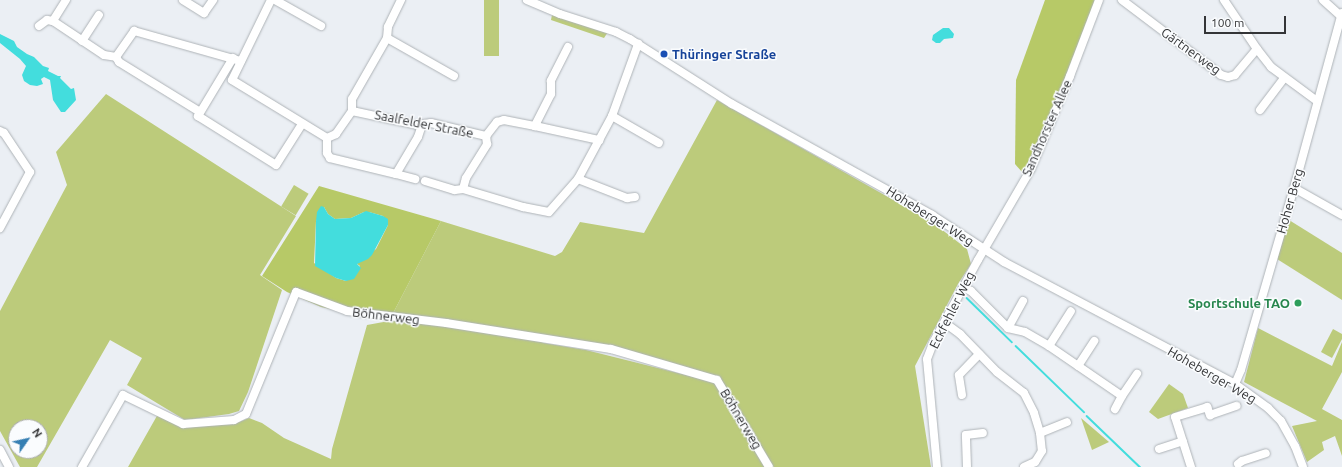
<!DOCTYPE html>
<meta charset="utf-8">
<style>
body{margin:0}
#map{position:relative;width:1342px;height:467px;overflow:hidden;background:#ebeff4;font-family:Ubuntu,sans-serif}
div>[style]{position:absolute}
.green>*{inset:0;background:#bccb7b;transform-origin:0 0}
.forest>*{inset:0;background:#b7c967}
.water>*{inset:0;background:#43dddd}
.stream>*{height:1.5px;margin:-0.75px;padding:0 0.75px;transform-origin:0.75px;border-radius:0.75px;background:#43dddd}
.roads{filter:drop-shadow(0 0 1px #aeb3b7) drop-shadow(0 0 1px #aeb3b7)}
.minor>*{height:8px;margin:-4px;padding:0 4px;transform-origin:4px;border-radius:4px;background:#fff}
.dots>*{width:11px;height:11px;translate:-50% -50%;box-sizing:border-box;border:2px solid #fafcfe;border-radius:50%}
span{translate:-50% -50%;white-space:nowrap;text-align:center;line-height:1.15;-webkit-text-stroke:3px #fafcfe;paint-order:stroke}
.street-label{font-size:13px;color:#343537}
.transit-label{font-size:13px;color:#164399;font-weight:700}
.left{translate:0 -50%;text-align:left}
.leisure-label{font-size:13px;color:#27864d;font-weight:700}
.right{translate:-100% -50%;text-align:right}
.north{position:absolute;left:8px;top:419px;width:40px;height:40px;box-sizing:border-box;background:#fafcfe;border:1px solid #abacae;border-radius:50%;rotate:56deg;font-size:11px;font-weight:700;line-height:16px;text-align:center;color:#343537}
.north::after{content:'';display:block;margin:auto;width:14px;height:18px;background:#367fb3;clip-path:polygon(50% 0,100% 100%,50% 72%,0 100%)}
.scale{position:absolute;left:1204px;top:16px;width:82px;height:18px;box-sizing:border-box;border:2px solid #343537;border-top:0;padding-left:5px;font-size:12px;line-height:14px;white-space:nowrap;color:#343537;-webkit-text-stroke:3px #fafcfe;paint-order:stroke}
</style>
<div id="map">
<div class="green">
<i style="left:484px;top:0;width:15px;height:56px"></i>
<i style="clip-path:polygon(552px 15px,581px 23px,608px 32px,604px 38px,551px 20px)"></i>
<i style="clip-path:polygon(evenodd,106px 94px,296px 216px,260px 275px,282px 290px,248px 392px,239px 411px,229px 414px,185px 420px,127px 385px,142px 358px,110px 340px,37px 467px,20px 467px,0 431px,0 311px,67px 185px,56px 152px,106px 94px,16px 427px,40px 427px,40px 451px,16px 451px,16px 427px)"></i>
<i style="clip-path:polygon(717px 100px,932px 222px,967px 249px,971px 264px,958px 284px,915px 366px,931px 467px,772px 467px,728px 390px,720px 379px,715px 376px,527px 334px,544px 343px,586px 350px,714px 382px,725px 398px,765px 467px,128px 467px,158px 414px,182px 426px,234px 424px,249px 418px,262px 423px,284px 438px,331px 459px,332px 449px,367px 325px,389px 321px,441px 221px,555px 256px,562px 252px,580px 222px,644px 233px)"></i>
<i style="left:294px;top:185px;width:17px;height:25px;rotate:31deg"></i>
<i style="clip-path:polygon(1289px 220px,1342px 253px,1342px 300px,1277px 259px)"></i>
<i style="clip-path:polygon(1258px 328px,1332px 366px,1342px 342px,1342px 372px,1322px 409px,1342px 420px,1342px 456px,1335px 436px,1322px 442px,1324px 450px,1307px 462px,1292px 426px,1317px 421px,1244px 382px)"></i>
<i style="clip-path:polygon(1333px 329px,1342px 334px,1342px 339px,1332px 358px,1321px 352px)"></i>
<i style="clip-path:polygon(1169px 384px,1183px 394px,1188px 408px,1158px 419px,1149px 412px)"></i>
<i style="clip-path:polygon(1081px 418px,1109px 442px,1092px 450px)"></i>
</div>
<div class="forest">
<i style="clip-path:polygon(1045px 0,1098px 0,1065px 81px,1023px 173px,1015px 164px,1016px 80px)"></i>
<i style="clip-path:polygon(evenodd,319px 186px,441px 221px,389px 321px,321px 307px,287px 292px,262px 276px,319px 186px,324px 207px,328px 214px,335px 219px,351px 218px,364px 212px,369px 212px,383px 216px,388px 225px,376px 249px,358px 262px,357px 264px,360px 266px,346px 281px,336px 278px,314px 263px,316px 221px,324px 207px)"></i>
</div>
<div class="water">
<i style="clip-path:polygon(943px 28px,949px 28px,954px 34px,953px 38px,944px 39px,940px 43px,936px 43px,932px 40px,933px 35px)"></i>
<i style="clip-path:polygon(0 34px,14px 41px,17px 47px,27px 54px,34px 57px,43px 66px,49px 68px,48px 71px,58px 76px,61px 76px,60px 78px,71px 89px,74px 88px,76px 100px,65px 112px,61px 112px,53px 100px,50px 80px,44px 77px,41px 79px,43px 84px,37px 86px,30px 85px,24px 81px,22px 75px,26px 66px,20px 59px,0 43px)"></i>
<i style="clip-path:polygon(321px 206px,324px 207px,328px 214px,335px 219px,351px 218px,366px 211px,383px 216px,388px 219px,388px 225px,372px 255px,368px 259px,357px 264px,361px 268px,354px 279px,346px 281px,336px 278px,315px 266px,316px 221px,317px 212px)"></i>
</div>
<div class="stream">
<i style="left:967px;top:298px;width:63px;rotate:44.4deg"></i>
<i style="left:1016px;top:346px;width:95px;rotate:44.1deg"></i>
<i style="left:1087px;top:416px;width:74px;rotate:43.9deg"></i>
</div>
<div class="roads">
<div class="minor">
<i style="left:66px;top:0;width:25px;rotate:122deg"></i>
<i style="left:53px;top:21px;width:61px;rotate:33.7deg"></i>
<i style="left:104px;top:55px;width:12px;rotate:9deg"></i>
<i style="left:183px;top:0;width:25px;rotate:32deg"></i>
<i style="left:204px;top:13px;width:16px;rotate:-55deg"></i>
<i style="left:271px;top:0;width:89px;rotate:116deg"></i>
<i style="left:232px;top:80px;width:111px;rotate:31.4deg"></i>
<i style="left:275px;top:0;width:53px;rotate:29.5deg"></i>
<i style="left:401px;top:0;width:30px;rotate:116deg"></i>
<i style="left:388px;top:27px;width:11px;rotate:95deg"></i>
<i style="left:387px;top:38px;width:70px;rotate:119.8deg"></i>
<i style="left:352px;top:99px;width:12px;rotate:90deg"></i>
<i style="left:352px;top:111px;width:28px;rotate:125deg"></i>
<i style="left:336px;top:134px;width:10px;rotate:156deg"></i>
<i style="left:327px;top:138px;width:15px;rotate:90deg"></i>
<i style="left:327px;top:153px;width:6px;rotate:59deg"></i>
<i style="left:330px;top:158px;width:68px;rotate:13.6deg"></i>
<i style="left:396px;top:174px;width:43px;rotate:-59.3deg"></i>
<i style="left:418px;top:137px;width:13px;rotate:-72deg"></i>
<i style="left:527px;top:0;width:36px;rotate:23deg"></i>
<i style="left:560px;top:14px;width:59px;rotate:17.8deg"></i>
<i style="left:616px;top:32px;width:16px;rotate:27deg"></i>
<i style="left:630px;top:39px;width:121px;rotate:32.5deg"></i>
<i style="left:732px;top:104px;width:229px;rotate:29deg"></i>
<i style="left:932px;top:215px;width:86px;rotate:33.1deg"></i>
<i style="left:1004px;top:262px;width:261px;rotate:27.8deg"></i>
<i style="left:1235px;top:384px;width:41px;rotate:36deg"></i>
<i style="left:1268px;top:408px;width:18px;rotate:45deg"></i>
<i style="left:1281px;top:421px;width:29px;rotate:61deg"></i>
<i style="left:1295px;top:446px;width:22px;rotate:69deg"></i>
<i style="left:1122px;top:0;width:124px;rotate:37.1deg"></i>
<i style="left:1221px;top:75px;width:7px;rotate:16deg"></i>
<i style="left:1228px;top:77px;width:7px;rotate:-16deg"></i>
<i style="left:1235px;top:75px;width:34px;rotate:-50deg"></i>
<i style="left:1224px;top:0;width:59px;rotate:56deg"></i>
<i style="left:1257px;top:49px;width:23px;rotate:52deg"></i>
<i style="left:1271px;top:67px;width:57px;rotate:36.5deg"></i>
<i style="left:1323px;top:0;width:25px;rotate:42deg"></i>
<i style="left:39px;top:26px;width:10px;rotate:-37deg"></i>
<i style="left:47px;top:20px;width:6px;rotate:9deg"></i>
<i style="left:387px;top:38px;width:77px;rotate:29.6deg"></i>
<i style="left:82px;top:41px;width:31px;rotate:-57deg"></i>
<i style="left:568px;top:47px;width:38px;rotate:117deg"></i>
<i style="left:551px;top:81px;width:13px;rotate:90deg"></i>
<i style="left:551px;top:94px;width:36px;rotate:117deg"></i>
<i style="left:535px;top:126px;width:66px;rotate:12.3deg"></i>
<i style="left:233px;top:58px;width:68px;rotate:121.1deg"></i>
<i style="left:198px;top:116px;width:92px;rotate:32.1deg"></i>
<i style="left:276px;top:165px;width:49px;rotate:-57.6deg"></i>
<i style="left:1260px;top:110px;width:40px;rotate:-53deg"></i>
<i style="left:352px;top:111px;width:66px;rotate:12.2deg"></i>
<i style="left:417px;top:125px;width:14px;rotate:-8deg"></i>
<i style="left:431px;top:123px;width:57px;rotate:13.3deg"></i>
<i style="left:486px;top:136px;width:18px;rotate:-52deg"></i>
<i style="left:497px;top:122px;width:7px;rotate:-16deg"></i>
<i style="left:504px;top:120px;width:32px;rotate:11deg"></i>
<i style="left:200px;top:112px;width:95px;rotate:-148.3deg"></i>
<i style="left:119px;top:62px;width:6px;rotate:-121deg"></i>
<i style="left:116px;top:57px;width:32px;rotate:-55deg"></i>
<i style="left:134px;top:31px;width:111px;rotate:15.7deg"></i>
<i style="left:612px;top:116px;width:54px;rotate:29.9deg"></i>
<i style="left:0;top:131px;width:4px;rotate:27deg"></i>
<i style="left:4px;top:133px;width:47px;rotate:56.3deg"></i>
<i style="left:30px;top:172px;width:64px;rotate:118.2deg"></i>
<i style="left:396px;top:174px;width:20px;rotate:15deg"></i>
<i style="left:578px;top:179px;width:53px;rotate:21.2deg"></i>
<i style="left:627px;top:198px;width:8px;rotate:-7deg"></i>
<i style="left:425px;top:181px;width:31px;rotate:17deg"></i>
<i style="left:455px;top:190px;width:8px;rotate:-7deg"></i>
<i style="left:463px;top:189px;width:63px;rotate:16.7deg"></i>
<i style="left:523px;top:207px;width:26px;rotate:11deg"></i>
<i style="left:549px;top:212px;width:44px;rotate:-48.7deg"></i>
<i style="left:578px;top:179px;width:72px;rotate:-61.6deg"></i>
<i style="left:612px;top:116px;width:77px;rotate:-70.1deg"></i>
<i style="left:1294px;top:188px;width:55px;rotate:29.4deg"></i>
<i style="left:463px;top:189px;width:11px;rotate:-75deg"></i>
<i style="left:466px;top:178px;width:40px;rotate:-58deg"></i>
<i style="left:487px;top:144px;width:8px;rotate:-97deg"></i>
<i style="left:963px;top:287px;width:9px;rotate:27deg"></i>
<i style="left:971px;top:291px;width:52px;rotate:45deg"></i>
<i style="left:1008px;top:328px;width:17px;rotate:13deg"></i>
<i style="left:1025px;top:332px;width:28px;rotate:30deg"></i>
<i style="left:1049px;top:346px;width:88px;rotate:34.4deg"></i>
<i style="left:1122px;top:396px;width:15px;rotate:118deg"></i>
<i style="left:945px;top:323px;width:19px;rotate:36deg"></i>
<i style="left:960px;top:334px;width:53px;rotate:45.8deg"></i>
<i style="left:997px;top:372px;width:34px;rotate:38deg"></i>
<i style="left:1024px;top:393px;width:22px;rotate:63deg"></i>
<i style="left:1034px;top:413px;width:21px;rotate:73deg"></i>
<i style="left:1040px;top:433px;width:18px;rotate:84deg"></i>
<i style="left:1042px;top:451px;width:13px;rotate:122deg"></i>
<i style="left:1035px;top:462px;width:12px;rotate:156deg"></i>
<i style="left:1008px;top:328px;width:31px;rotate:-61deg"></i>
<i style="left:1049px;top:346px;width:41px;rotate:-57.8deg"></i>
<i style="left:1078px;top:366px;width:30px;rotate:-57deg"></i>
<i style="left:1235px;top:384px;width:15px;rotate:-67deg"></i>
<i style="left:1241px;top:370px;width:197px;rotate:-73.8deg"></i>
<i style="left:1296px;top:181px;width:174px;rotate:-74.7deg"></i>
<i style="left:962px;top:395px;width:20px;rotate:-99deg"></i>
<i style="left:959px;top:375px;width:29px;rotate:-46deg"></i>
<i style="left:1122px;top:396px;width:27px;rotate:-56deg"></i>
<i style="left:1040px;top:433px;width:29px;rotate:-22deg"></i>
<i style="left:1159px;top:449px;width:25px;rotate:-18deg"></i>
<i style="left:0;top:450px;width:19px;rotate:62deg"></i>
<i style="left:1238px;top:464px;width:5px;rotate:-37deg"></i>
<i style="left:1242px;top:461px;width:25px;rotate:-18deg"></i>
<i style="left:82px;top:467px;width:83px;rotate:-60.3deg"></i>
<i style="left:123px;top:395px;width:67px;rotate:25.8deg"></i>
<i style="left:183px;top:424px;width:51px;rotate:-4.5deg"></i>
<i style="left:234px;top:420px;width:13px;rotate:-27deg"></i>
<i style="left:246px;top:414px;width:132px;rotate:-67.7deg"></i>
<i style="left:296px;top:292px;width:54px;rotate:20.4deg"></i>
<i style="left:347px;top:311px;width:100px;rotate:6.9deg"></i>
<i style="left:446px;top:323px;width:167px;rotate:9deg"></i>
<i style="left:611px;top:349px;width:110px;rotate:16.3deg"></i>
<i style="left:717px;top:380px;width:101px;rotate:59.1deg"></i>
<i style="left:937px;top:467px;width:108px;rotate:-95.3deg"></i>
<i style="left:927px;top:359px;width:19px;rotate:-69deg"></i>
<i style="left:934px;top:341px;width:92px;rotate:-61.5deg"></i>
<i style="left:978px;top:260px;width:105px;rotate:-59.8deg"></i>
<i style="left:1031px;top:169px;width:101px;rotate:-67.2deg"></i>
<i style="left:1070px;top:76px;width:81px;rotate:-69.1deg"></i>
<i style="left:967px;top:467px;width:32px;rotate:-92deg"></i>
<i style="left:966px;top:435px;width:17px;rotate:-7deg"></i>
<i style="left:1191px;top:467px;width:52px;rotate:-107.7deg"></i>
<i style="left:1175px;top:417px;width:34px;rotate:-17deg"></i>
<i style="left:1207px;top:407px;width:9px;rotate:69deg"></i>
<i style="left:1210px;top:415px;width:28px;rotate:-19deg"></i>
</div>
</div>
<div class="dots">
<i style="left:664px;top:54px;background:#1a4fb4"></i>
<i style="left:1298px;top:303px;background:#2e9e5b"></i>
</div>
<div class="street-label">
<span style="left:1191px;top:51px;rotate:36deg">Gärtnerweg</span>
<span style="left:424px;top:124px;rotate:11deg">Saalfelder Straße</span>
<span style="left:1047px;top:128px;rotate:-66deg">Sandhorster Allee</span>
<span style="left:1290px;top:201px;rotate:-74deg">Hoher Berg</span>
<span style="left:930px;top:216px;rotate:32deg">Hoheberger Weg</span>
<span style="left:952px;top:310px;rotate:-63deg">Eckfehler Weg</span>
<span style="left:386px;top:316px;rotate:7deg">Böhnerweg</span>
<span style="left:1212px;top:375px;rotate:30deg">Hoheberger Weg</span>
<span style="left:741px;top:419px;rotate:59deg">Böhnerweg</span>
</div>
<div class="transit-label">
<span class="left" style="left:672px;top:54px">Thüringer Straße</span>
</div>
<div class="leisure-label">
<span class="right" style="left:1290px;top:303px">Sportschule TAO</span>
</div>
<div class="north">N</div>
<div class="scale">100 m</div>
</div>
